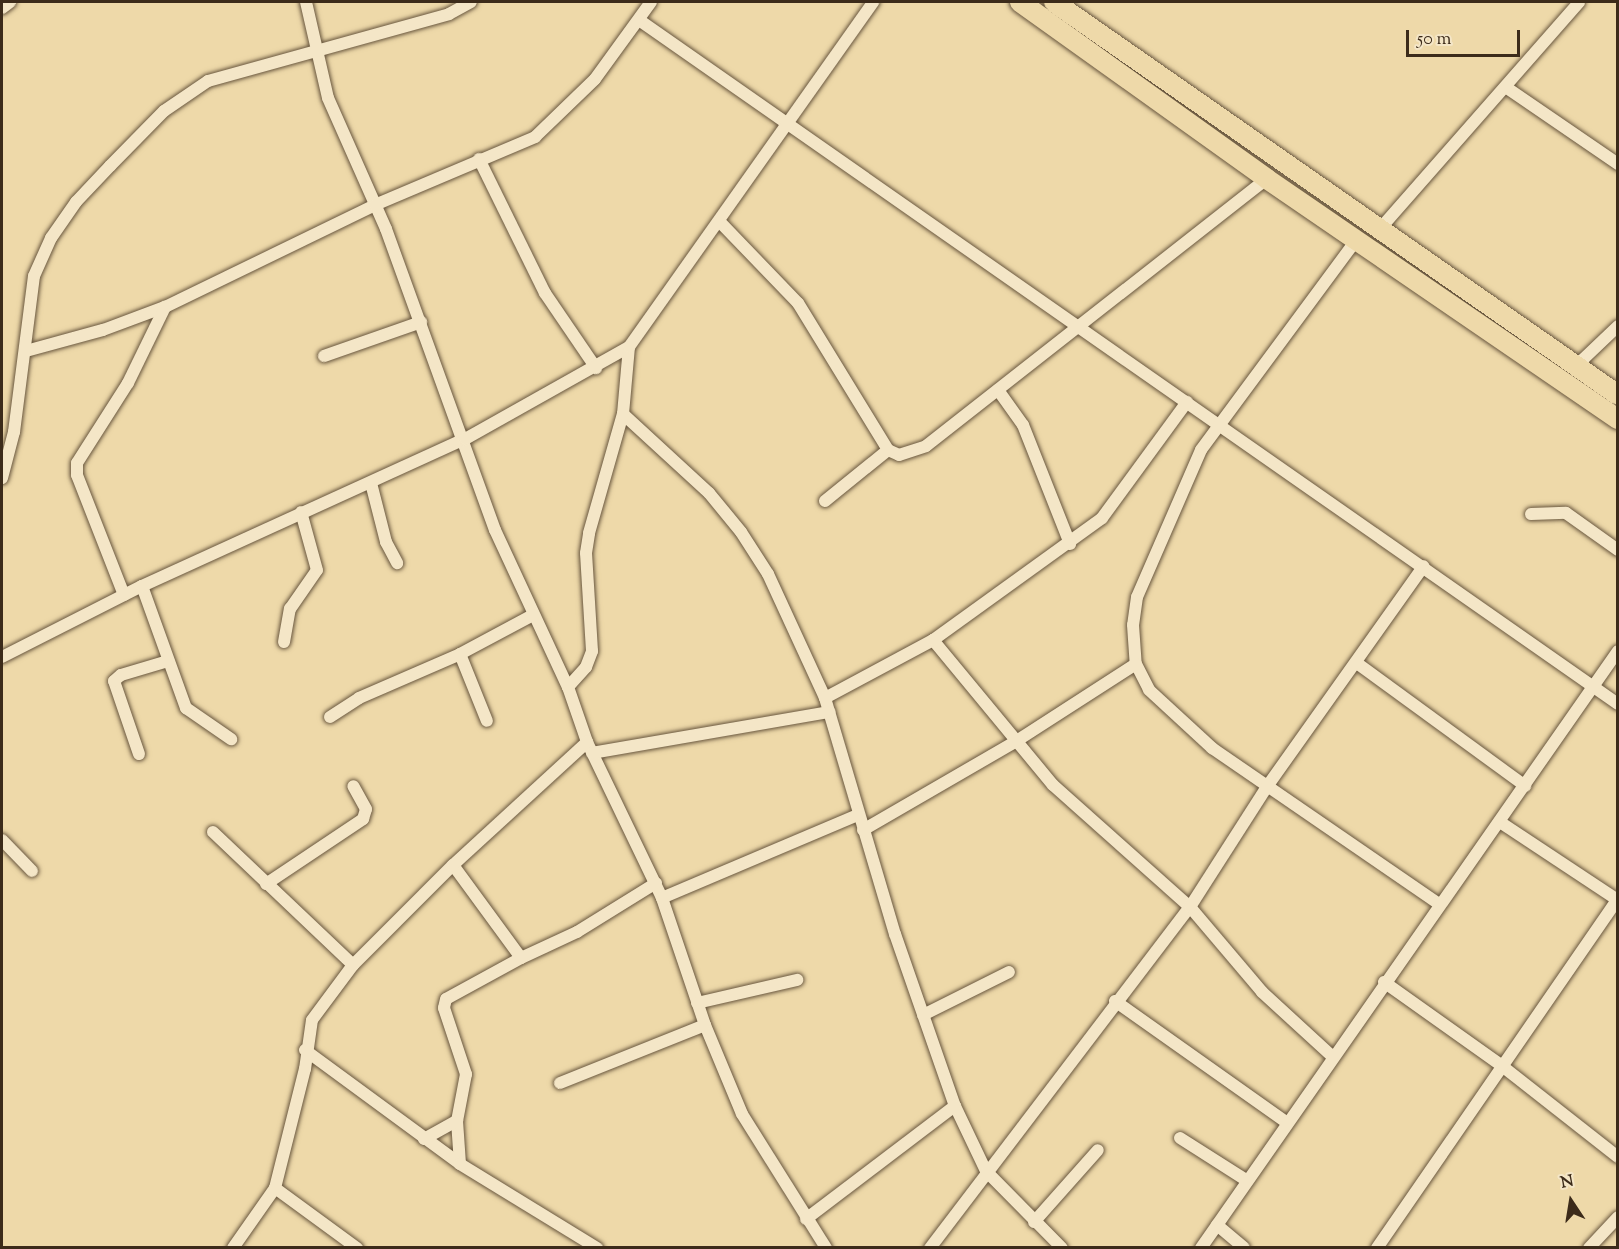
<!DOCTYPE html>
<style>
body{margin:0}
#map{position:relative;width:1619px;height:1249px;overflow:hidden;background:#eed9a9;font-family:"Sorts Mill Goudy",serif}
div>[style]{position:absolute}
.roads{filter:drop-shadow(0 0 2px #68563e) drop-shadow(0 0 2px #68563e)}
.street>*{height:12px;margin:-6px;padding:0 6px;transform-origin:6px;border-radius:6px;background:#f4e6c7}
.primary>*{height:20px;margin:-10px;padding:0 10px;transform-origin:10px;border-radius:10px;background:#eed9a9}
span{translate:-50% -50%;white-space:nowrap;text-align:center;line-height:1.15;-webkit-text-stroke:4.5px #f4e6c7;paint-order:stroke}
.frame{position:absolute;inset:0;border:3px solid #3c2b1a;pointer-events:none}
.north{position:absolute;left:1541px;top:1171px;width:60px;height:60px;-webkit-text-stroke:4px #f4e6c7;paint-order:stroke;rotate:348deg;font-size:16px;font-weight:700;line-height:24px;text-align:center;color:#3c2b1a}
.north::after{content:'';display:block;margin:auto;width:21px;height:27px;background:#3c2b1a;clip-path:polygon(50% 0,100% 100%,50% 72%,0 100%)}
.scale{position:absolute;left:1406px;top:30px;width:114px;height:27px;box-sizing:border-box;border:3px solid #3c2b1a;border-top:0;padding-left:8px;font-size:18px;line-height:21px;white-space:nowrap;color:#3c2b1a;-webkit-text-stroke:4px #f4e6c7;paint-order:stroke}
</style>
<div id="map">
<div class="roads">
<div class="street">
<i style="left:306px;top:2px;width:98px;rotate:77.1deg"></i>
<i style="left:328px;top:98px;width:143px;rotate:66.1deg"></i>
<i style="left:386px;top:229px;width:320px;rotate:70.1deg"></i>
<i style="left:495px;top:530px;width:173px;rotate:65.1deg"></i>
<i style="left:568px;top:687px;width:58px;rotate:70.9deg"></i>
<i style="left:587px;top:742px;width:173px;rotate:64.3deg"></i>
<i style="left:662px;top:898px;width:134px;rotate:71.3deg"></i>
<i style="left:705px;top:1025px;width:96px;rotate:67.4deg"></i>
<i style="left:742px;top:1114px;width:158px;rotate:57.9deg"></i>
<i style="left:2px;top:8px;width:10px;rotate:-37deg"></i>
<i style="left:639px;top:20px;width:1194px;rotate:34.94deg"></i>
<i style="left:1507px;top:88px;width:135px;rotate:34.4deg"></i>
<i style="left:479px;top:159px;width:149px;rotate:63.8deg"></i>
<i style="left:545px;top:293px;width:91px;rotate:55.8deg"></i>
<i style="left:719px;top:221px;width:114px;rotate:46.1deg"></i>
<i style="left:798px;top:303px;width:172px;rotate:58.5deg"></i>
<i style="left:888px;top:450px;width:12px;rotate:24deg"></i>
<i style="left:899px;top:455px;width:28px;rotate:-18deg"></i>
<i style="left:926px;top:446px;width:433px;rotate:-38.1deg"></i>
<i style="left:1379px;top:230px;width:303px;rotate:-48.7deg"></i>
<i style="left:1357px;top:239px;width:262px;rotate:126.5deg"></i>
<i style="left:1201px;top:450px;width:160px;rotate:113.5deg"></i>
<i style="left:1137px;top:597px;width:28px;rotate:98deg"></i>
<i style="left:1133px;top:625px;width:39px;rotate:86deg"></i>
<i style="left:1136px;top:664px;width:29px;rotate:63deg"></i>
<i style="left:1149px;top:690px;width:86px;rotate:42.6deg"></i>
<i style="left:1212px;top:748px;width:275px;rotate:34.5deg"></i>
<i style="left:26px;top:351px;width:80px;rotate:-15.3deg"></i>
<i style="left:103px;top:330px;width:66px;rotate:-20.4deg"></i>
<i style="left:165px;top:307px;width:233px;rotate:-25.9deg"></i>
<i style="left:375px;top:205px;width:174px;rotate:-23deg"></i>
<i style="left:535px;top:137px;width:83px;rotate:-44deg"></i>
<i style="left:595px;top:79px;width:95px;rotate:-54deg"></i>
<i style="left:324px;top:356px;width:103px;rotate:-19.3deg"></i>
<i style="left:1576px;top:366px;width:58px;rotate:-43.6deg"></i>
<i style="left:998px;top:390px;width:43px;rotate:54.5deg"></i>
<i style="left:1023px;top:425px;width:128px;rotate:68.4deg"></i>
<i style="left:623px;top:414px;width:117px;rotate:42.6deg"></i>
<i style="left:709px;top:493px;width:50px;rotate:50.6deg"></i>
<i style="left:741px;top:532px;width:50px;rotate:57.3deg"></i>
<i style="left:768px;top:574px;width:136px;rotate:65.3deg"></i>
<i style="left:825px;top:698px;width:246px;rotate:73.5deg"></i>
<i style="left:895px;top:934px;width:182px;rotate:70.8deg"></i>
<i style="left:955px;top:1106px;width:72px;rotate:64.5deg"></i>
<i style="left:986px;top:1171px;width:108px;rotate:45.4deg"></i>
<i style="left:2px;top:478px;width:48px;rotate:-75.4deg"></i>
<i style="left:14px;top:432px;width:157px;rotate:-82.7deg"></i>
<i style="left:34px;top:276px;width:42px;rotate:-65.9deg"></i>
<i style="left:51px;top:238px;width:44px;rotate:-55.2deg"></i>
<i style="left:76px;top:202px;width:50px;rotate:-46.6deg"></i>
<i style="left:110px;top:166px;width:77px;rotate:-45.5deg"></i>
<i style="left:164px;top:111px;width:53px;rotate:-34.3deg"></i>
<i style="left:208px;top:81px;width:250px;rotate:-15.5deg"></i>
<i style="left:449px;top:14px;width:25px;rotate:-29deg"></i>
<i style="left:371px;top:483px;width:61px;rotate:75.7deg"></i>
<i style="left:386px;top:542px;width:24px;rotate:62deg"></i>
<i style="left:825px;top:501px;width:81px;rotate:-39deg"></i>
<i style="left:1531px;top:514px;width:35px;rotate:-2deg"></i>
<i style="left:1566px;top:513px;width:64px;rotate:35.4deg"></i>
<i style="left:142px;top:586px;width:130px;rotate:70.2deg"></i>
<i style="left:186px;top:708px;width:55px;rotate:34.6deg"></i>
<i style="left:124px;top:595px;width:129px;rotate:-111.4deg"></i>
<i style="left:77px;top:475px;width:12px;rotate:-90deg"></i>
<i style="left:77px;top:463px;width:95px;rotate:-57.5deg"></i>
<i style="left:128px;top:383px;width:85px;rotate:-64deg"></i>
<i style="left:933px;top:640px;width:188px;rotate:50.4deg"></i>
<i style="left:1053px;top:785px;width:183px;rotate:41.7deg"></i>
<i style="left:1190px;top:907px;width:111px;rotate:49.7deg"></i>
<i style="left:1262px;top:992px;width:96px;rotate:42.5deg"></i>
<i style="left:284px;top:642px;width:34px;rotate:-80deg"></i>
<i style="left:290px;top:609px;width:47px;rotate:-55.3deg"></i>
<i style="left:317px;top:570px;width:60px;rotate:-105.4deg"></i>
<i style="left:460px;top:654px;width:72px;rotate:68.1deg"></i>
<i style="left:2px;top:657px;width:157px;rotate:-26.9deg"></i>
<i style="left:142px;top:586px;width:355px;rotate:-24.5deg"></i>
<i style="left:465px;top:439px;width:188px;rotate:-29.3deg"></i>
<i style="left:1358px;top:664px;width:207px;rotate:36.1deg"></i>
<i style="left:568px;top:687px;width:27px;rotate:-48deg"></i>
<i style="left:586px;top:667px;width:17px;rotate:-69deg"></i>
<i style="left:592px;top:651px;width:98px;rotate:-93.5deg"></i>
<i style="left:586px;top:553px;width:20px;rotate:-81deg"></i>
<i style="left:589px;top:533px;width:124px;rotate:-74.1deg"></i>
<i style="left:623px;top:414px;width:67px;rotate:-84.9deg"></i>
<i style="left:629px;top:347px;width:423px;rotate:-54.7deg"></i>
<i style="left:825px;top:698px;width:123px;rotate:-28.2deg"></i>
<i style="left:933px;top:640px;width:208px;rotate:-35.8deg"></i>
<i style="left:1102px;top:518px;width:144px;rotate:-53.8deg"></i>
<i style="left:330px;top:717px;width:35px;rotate:-33deg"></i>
<i style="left:359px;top:698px;width:110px;rotate:-23.5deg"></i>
<i style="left:460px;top:654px;width:83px;rotate:-28.1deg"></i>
<i style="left:592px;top:753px;width:241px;rotate:-9.8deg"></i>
<i style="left:139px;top:754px;width:77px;rotate:-108.9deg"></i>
<i style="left:114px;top:681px;width:9px;rotate:-41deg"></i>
<i style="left:121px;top:675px;width:49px;rotate:-16.6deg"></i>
<i style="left:1500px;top:822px;width:141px;rotate:33.5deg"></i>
<i style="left:863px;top:830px;width:179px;rotate:-30.1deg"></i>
<i style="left:1018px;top:740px;width:140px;rotate:-32.8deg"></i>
<i style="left:213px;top:832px;width:193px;rotate:43.5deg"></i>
<i style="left:2px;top:840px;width:43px;rotate:45.9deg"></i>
<i style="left:453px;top:865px;width:115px;rotate:53.8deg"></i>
<i style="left:521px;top:958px;width:85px;rotate:151.3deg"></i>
<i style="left:446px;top:999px;width:9px;rotate:103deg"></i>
<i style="left:444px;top:1008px;width:70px;rotate:71.6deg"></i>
<i style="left:466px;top:1074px;width:48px;rotate:100.8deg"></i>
<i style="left:457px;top:1121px;width:43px;rotate:86deg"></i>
<i style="left:266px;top:884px;width:117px;rotate:-33.8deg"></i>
<i style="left:363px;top:819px;width:10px;rotate:-73deg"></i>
<i style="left:366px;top:809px;width:26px;rotate:-119deg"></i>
<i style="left:662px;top:898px;width:213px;rotate:-23deg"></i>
<i style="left:521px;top:958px;width:62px;rotate:-24.9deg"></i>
<i style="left:577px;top:932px;width:93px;rotate:-31.8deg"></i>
<i style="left:1384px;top:982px;width:145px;rotate:35.4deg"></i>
<i style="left:1502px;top:1066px;width:147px;rotate:38.1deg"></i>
<i style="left:1115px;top:1001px;width:211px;rotate:35.3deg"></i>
<i style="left:697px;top:1003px;width:103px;rotate:-13deg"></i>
<i style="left:923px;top:1015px;width:96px;rotate:-26.6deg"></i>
<i style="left:305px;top:1050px;width:192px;rotate:36.3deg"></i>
<i style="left:460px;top:1164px;width:161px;rotate:31.5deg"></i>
<i style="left:560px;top:1083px;width:156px;rotate:-21.8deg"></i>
<i style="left:1180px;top:1138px;width:78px;rotate:32.5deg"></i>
<i style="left:424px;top:1139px;width:38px;rotate:-29deg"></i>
<i style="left:275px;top:1188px;width:102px;rotate:36.2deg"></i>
<i style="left:806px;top:1219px;width:187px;rotate:-37.2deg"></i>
<i style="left:1034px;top:1222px;width:96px;rotate:-48.4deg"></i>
<i style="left:1217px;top:1225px;width:35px;rotate:40deg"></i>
<i style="left:233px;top:1248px;width:73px;rotate:-55deg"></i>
<i style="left:275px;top:1188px;width:123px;rotate:-75.9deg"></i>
<i style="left:305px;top:1069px;width:49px;rotate:-81.9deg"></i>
<i style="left:312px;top:1020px;width:69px;rotate:-53.3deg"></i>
<i style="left:353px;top:965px;width:141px;rotate:-45deg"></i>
<i style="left:453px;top:865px;width:182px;rotate:-42.5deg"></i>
<i style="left:930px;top:1248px;width:429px;rotate:-52.7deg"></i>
<i style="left:1190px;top:907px;width:141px;rotate:-57.4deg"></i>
<i style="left:1266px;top:788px;width:272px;rotate:-54.6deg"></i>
<i style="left:1201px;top:1248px;width:728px;rotate:-55.07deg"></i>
<i style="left:1377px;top:1248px;width:424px;rotate:-55.4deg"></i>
<i style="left:1589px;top:1248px;width:42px;rotate:-46.9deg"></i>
</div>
<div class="primary">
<i style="left:1020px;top:2px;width:304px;rotate:35.6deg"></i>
<i style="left:1267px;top:179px;width:425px;rotate:34.4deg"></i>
<i style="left:1054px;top:2px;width:687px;rotate:34.87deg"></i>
</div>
</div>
<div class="frame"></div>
<div class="north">N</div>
<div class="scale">50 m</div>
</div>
